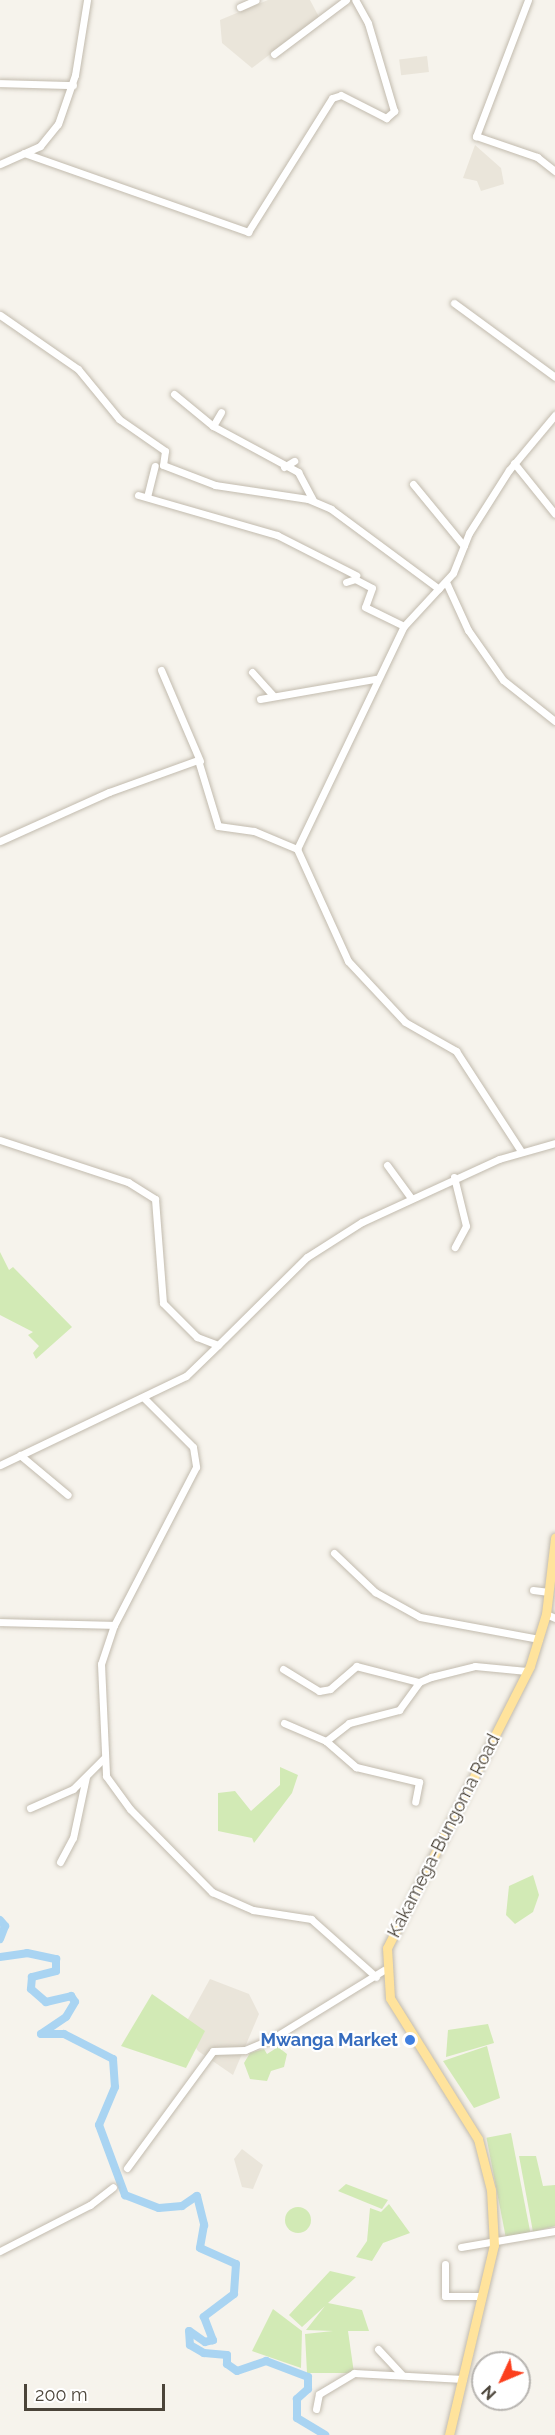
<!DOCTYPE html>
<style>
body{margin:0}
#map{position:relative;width:555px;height:2435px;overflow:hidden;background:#f6f3ec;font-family:Raleway,sans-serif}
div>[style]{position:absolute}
.residential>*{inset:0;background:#eae5da;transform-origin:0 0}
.green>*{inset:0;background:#d2eab5;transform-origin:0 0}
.round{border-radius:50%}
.river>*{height:8px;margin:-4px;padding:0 4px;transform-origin:4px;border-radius:4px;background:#a9d4f2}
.roads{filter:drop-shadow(0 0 2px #c2bbae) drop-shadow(0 0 2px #c2bbae)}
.minor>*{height:7px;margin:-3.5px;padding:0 3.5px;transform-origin:3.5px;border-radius:3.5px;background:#fff}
.major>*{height:9px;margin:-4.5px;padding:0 4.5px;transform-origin:4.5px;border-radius:4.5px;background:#ffe39c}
.dots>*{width:16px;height:16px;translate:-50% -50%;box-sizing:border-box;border:3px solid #fff;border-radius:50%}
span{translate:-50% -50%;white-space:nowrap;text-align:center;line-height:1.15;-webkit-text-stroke:4.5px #fff;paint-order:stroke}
.street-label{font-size:18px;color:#4b4439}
.shop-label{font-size:18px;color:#366cbe;font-weight:700}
.right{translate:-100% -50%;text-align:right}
.north{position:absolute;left:471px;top:2351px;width:60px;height:60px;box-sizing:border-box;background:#fff;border:2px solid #b7b4b0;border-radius:50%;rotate:226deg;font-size:16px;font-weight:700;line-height:24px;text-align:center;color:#4b4439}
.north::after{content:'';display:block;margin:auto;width:21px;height:27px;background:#fc3f1d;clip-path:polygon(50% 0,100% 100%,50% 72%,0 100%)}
.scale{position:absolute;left:24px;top:2384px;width:141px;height:27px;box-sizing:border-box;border:3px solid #4b4439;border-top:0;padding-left:8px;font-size:18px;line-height:21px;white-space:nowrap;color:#4b4439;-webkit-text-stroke:4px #fff;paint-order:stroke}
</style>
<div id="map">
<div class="residential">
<i style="clip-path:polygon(268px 0,310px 0,319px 17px,252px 68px,222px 43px,220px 20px)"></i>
<i style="left:427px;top:56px;width:16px;height:28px;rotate:83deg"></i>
<i style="clip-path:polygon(475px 145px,501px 168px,504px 184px,481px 191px,477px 181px,463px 178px)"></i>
<i style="clip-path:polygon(210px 1979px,249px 1994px,259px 2014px,233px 2075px,198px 2051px,183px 2028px)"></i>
<i style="clip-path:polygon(242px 2149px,263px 2165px,253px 2189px,242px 2187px,234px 2159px)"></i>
</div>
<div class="green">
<i style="clip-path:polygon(0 1252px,9px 1270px,13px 1267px,72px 1327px,36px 1359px,33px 1353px,39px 1346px,28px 1335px,33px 1332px,0 1315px)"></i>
<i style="clip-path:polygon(280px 1767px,298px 1775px,292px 1793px,254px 1843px,252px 1838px,218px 1831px,218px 1793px,235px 1791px,251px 1811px,280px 1785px)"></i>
<i style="clip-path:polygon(533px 1875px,539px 1895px,533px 1912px,515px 1924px,506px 1915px,509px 1886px)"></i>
<i style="clip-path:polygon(152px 1994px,205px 2031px,186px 2068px,121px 2046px)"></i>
<i style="clip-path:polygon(488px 2024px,494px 2043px,446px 2057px,448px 2030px)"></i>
<i style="clip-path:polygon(487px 2046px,500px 2098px,474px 2108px,443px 2061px)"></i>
<i style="clip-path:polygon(278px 2047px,287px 2054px,284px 2067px,271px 2071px,267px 2081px,250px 2079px,244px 2063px,250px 2053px,264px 2049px,267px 2054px)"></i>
<i style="left:511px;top:2133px;width:101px;height:25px;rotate:79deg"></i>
<i style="clip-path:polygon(519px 2156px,536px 2156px,543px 2186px,555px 2185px,555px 2226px,533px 2232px)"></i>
<i style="clip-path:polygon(346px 2184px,388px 2200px,382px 2209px,338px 2191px)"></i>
<i style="clip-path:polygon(389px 2204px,410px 2233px,383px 2243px,372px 2261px,356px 2257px,367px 2241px,370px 2208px,381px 2212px)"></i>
<i class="round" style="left:285px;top:2207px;width:26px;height:26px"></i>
<i style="clip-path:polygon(330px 2271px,356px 2277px,328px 2303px,362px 2310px,369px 2331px,348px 2331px,354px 2373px,307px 2373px,305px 2334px,333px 2331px,306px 2330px,325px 2306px,302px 2327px,289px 2315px)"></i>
<i style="clip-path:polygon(273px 2309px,302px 2331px,301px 2368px,252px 2351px)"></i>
</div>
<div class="river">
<i style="left:0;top:1920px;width:8px;rotate:50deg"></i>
<i style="left:5px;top:1926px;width:14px;rotate:111deg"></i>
<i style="left:0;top:1957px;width:27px;rotate:-8deg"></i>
<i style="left:27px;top:1953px;width:30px;rotate:12deg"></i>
<i style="left:56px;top:1959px;width:12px;rotate:90deg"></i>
<i style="left:56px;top:1971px;width:25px;rotate:166deg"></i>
<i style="left:32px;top:1977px;width:12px;rotate:95deg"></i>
<i style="left:31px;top:1989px;width:20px;rotate:41deg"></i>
<i style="left:46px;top:2002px;width:26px;rotate:-13deg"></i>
<i style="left:71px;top:1996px;width:7px;rotate:56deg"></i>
<i style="left:75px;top:2002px;width:17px;rotate:121deg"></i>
<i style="left:66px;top:2017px;width:30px;rotate:146deg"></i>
<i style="left:41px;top:2034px;width:23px"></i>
<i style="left:64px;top:2034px;width:55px;rotate:27deg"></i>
<i style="left:113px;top:2059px;width:28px;rotate:86deg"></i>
<i style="left:115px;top:2087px;width:41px;rotate:112.8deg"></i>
<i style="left:99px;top:2125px;width:75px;rotate:69.6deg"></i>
<i style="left:125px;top:2195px;width:36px;rotate:21deg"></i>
<i style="left:159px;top:2208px;width:23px;rotate:-5deg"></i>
<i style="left:182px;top:2206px;width:18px;rotate:-34deg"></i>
<i style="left:197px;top:2196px;width:30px;rotate:76deg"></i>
<i style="left:204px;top:2225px;width:23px;rotate:100deg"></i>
<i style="left:200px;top:2248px;width:39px;rotate:24deg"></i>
<i style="left:236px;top:2264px;width:30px;rotate:94deg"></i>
<i style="left:234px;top:2294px;width:38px;rotate:143deg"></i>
<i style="left:204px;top:2317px;width:25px;rotate:69deg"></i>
<i style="left:213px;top:2340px;width:8px;rotate:166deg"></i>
<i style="left:205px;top:2342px;width:19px;rotate:-145deg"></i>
<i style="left:189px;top:2331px;width:14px;rotate:86deg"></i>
<i style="left:190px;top:2345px;width:16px;rotate:30deg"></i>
<i style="left:204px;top:2353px;width:23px;rotate:5deg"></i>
<i style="left:227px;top:2355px;width:9px;rotate:90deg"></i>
<i style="left:227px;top:2364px;width:12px;rotate:35deg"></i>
<i style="left:237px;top:2371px;width:31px;rotate:-19deg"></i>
<i style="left:266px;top:2361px;width:45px;rotate:20.9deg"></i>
<i style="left:308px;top:2377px;width:12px;rotate:90deg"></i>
<i style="left:308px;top:2389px;width:15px;rotate:138deg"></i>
<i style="left:297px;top:2399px;width:19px;rotate:90deg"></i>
<i style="left:297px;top:2418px;width:33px;rotate:31deg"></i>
</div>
<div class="roads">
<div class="minor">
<i style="left:528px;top:0;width:146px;rotate:110.9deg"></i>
<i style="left:476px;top:136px;width:65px;rotate:19deg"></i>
<i style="left:537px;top:157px;width:23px;rotate:38deg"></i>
<i style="left:240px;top:7px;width:17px;rotate:-24deg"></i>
<i style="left:274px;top:54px;width:90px;rotate:-36.9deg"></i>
<i style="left:0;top:83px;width:73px;rotate:1.6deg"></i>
<i style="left:24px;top:153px;width:238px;rotate:19.4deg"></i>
<i style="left:248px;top:232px;width:158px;rotate:-57.9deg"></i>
<i style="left:332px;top:98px;width:9px;rotate:-18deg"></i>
<i style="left:341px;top:95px;width:51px;rotate:27.1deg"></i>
<i style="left:386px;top:118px;width:11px;rotate:-41deg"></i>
<i style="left:394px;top:111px;width:92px;rotate:-106.5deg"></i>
<i style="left:368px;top:23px;width:26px;rotate:-119deg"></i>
<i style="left:0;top:164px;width:44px;rotate:-24.2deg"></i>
<i style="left:40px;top:146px;width:28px;rotate:-51deg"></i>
<i style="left:58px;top:124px;width:52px;rotate:-70.9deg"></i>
<i style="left:75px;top:75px;width:76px;rotate:-80.9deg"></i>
<i style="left:454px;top:303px;width:125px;rotate:36.2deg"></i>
<i style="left:0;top:315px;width:95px;rotate:34.7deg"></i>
<i style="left:78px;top:369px;width:65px;rotate:50.6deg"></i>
<i style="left:119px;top:419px;width:56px;rotate:34.8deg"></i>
<i style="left:165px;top:451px;width:14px;rotate:98deg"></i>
<i style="left:163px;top:465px;width:56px;rotate:21deg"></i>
<i style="left:215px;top:485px;width:94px;rotate:8.6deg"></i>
<i style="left:308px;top:499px;width:25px;rotate:23deg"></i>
<i style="left:331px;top:509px;width:134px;rotate:36.5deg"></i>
<i style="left:174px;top:394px;width:50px;rotate:39.4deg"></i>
<i style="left:213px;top:426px;width:97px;rotate:28.4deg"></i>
<i style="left:298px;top:472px;width:32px;rotate:62deg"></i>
<i style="left:213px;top:426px;width:16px;rotate:-60deg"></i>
<i style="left:514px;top:463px;width:65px;rotate:51.2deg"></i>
<i style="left:284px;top:467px;width:12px;rotate:-31deg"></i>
<i style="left:413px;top:484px;width:80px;rotate:50.6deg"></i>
<i style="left:138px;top:495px;width:145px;rotate:16.1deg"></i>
<i style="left:277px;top:535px;width:89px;rotate:26.9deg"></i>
<i style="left:147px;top:497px;width:32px;rotate:-76deg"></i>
<i style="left:346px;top:582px;width:9px;rotate:-18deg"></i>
<i style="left:355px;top:579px;width:19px;rotate:28deg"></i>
<i style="left:372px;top:588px;width:20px;rotate:110deg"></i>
<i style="left:365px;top:607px;width:43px;rotate:26deg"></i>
<i style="left:446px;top:582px;width:53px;rotate:65.4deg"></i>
<i style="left:468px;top:630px;width:61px;rotate:55deg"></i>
<i style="left:503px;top:680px;width:66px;rotate:38.3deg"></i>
<i style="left:161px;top:670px;width:99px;rotate:66.8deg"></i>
<i style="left:252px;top:672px;width:31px;rotate:48deg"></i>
<i style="left:260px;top:699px;width:117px;rotate:-9.9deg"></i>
<i style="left:0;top:841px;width:120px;rotate:-24.2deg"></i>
<i style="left:109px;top:792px;width:95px;rotate:-19.8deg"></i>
<i style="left:198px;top:760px;width:69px;rotate:73.1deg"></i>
<i style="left:218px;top:826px;width:36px;rotate:8deg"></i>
<i style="left:254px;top:831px;width:47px;rotate:22.7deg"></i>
<i style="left:297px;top:849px;width:123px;rotate:65.5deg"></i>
<i style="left:348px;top:961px;width:83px;rotate:46.9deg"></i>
<i style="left:405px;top:1022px;width:59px;rotate:29.6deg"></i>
<i style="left:456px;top:1051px;width:119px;rotate:57deg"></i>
<i style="left:297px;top:849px;width:247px;rotate:-64.4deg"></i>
<i style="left:404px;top:626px;width:72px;rotate:-47.2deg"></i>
<i style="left:453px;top:573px;width:43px;rotate:-68.2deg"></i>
<i style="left:469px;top:533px;width:75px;rotate:-57.6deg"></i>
<i style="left:509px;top:470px;width:72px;rotate:-50.1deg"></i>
<i style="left:0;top:1140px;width:135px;rotate:18.2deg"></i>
<i style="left:128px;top:1182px;width:32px;rotate:32deg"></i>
<i style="left:155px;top:1199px;width:104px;rotate:85.6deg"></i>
<i style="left:163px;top:1303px;width:48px;rotate:45deg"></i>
<i style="left:197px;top:1337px;width:22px;rotate:21deg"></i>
<i style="left:218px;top:1345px;width:125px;rotate:-44.7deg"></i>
<i style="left:307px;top:1257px;width:65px;rotate:-32.5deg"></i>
<i style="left:362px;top:1222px;width:151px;rotate:-24.7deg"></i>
<i style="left:499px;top:1159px;width:58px;rotate:-15.9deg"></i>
<i style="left:387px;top:1165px;width:41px;rotate:54deg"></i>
<i style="left:454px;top:1177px;width:50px;rotate:76.2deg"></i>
<i style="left:466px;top:1226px;width:24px;rotate:118deg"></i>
<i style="left:144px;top:1398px;width:69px;rotate:45deg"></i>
<i style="left:193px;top:1447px;width:20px;rotate:81deg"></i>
<i style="left:196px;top:1467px;width:178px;rotate:117.4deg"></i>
<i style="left:114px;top:1625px;width:41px;rotate:108.4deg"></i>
<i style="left:101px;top:1664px;width:112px;rotate:87.4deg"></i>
<i style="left:106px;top:1776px;width:41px;rotate:54deg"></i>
<i style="left:130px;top:1809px;width:117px;rotate:45.3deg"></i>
<i style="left:212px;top:1892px;width:45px;rotate:23.7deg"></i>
<i style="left:253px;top:1910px;width:59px;rotate:8.8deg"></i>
<i style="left:311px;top:1919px;width:87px;rotate:41.7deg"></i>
<i style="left:20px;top:1455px;width:62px;rotate:39.8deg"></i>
<i style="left:0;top:1465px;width:206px;rotate:-25.6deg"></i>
<i style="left:186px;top:1376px;width:45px;rotate:-44.1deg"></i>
<i style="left:334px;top:1553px;width:57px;rotate:43.6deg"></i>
<i style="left:375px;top:1592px;width:51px;rotate:29.1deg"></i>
<i style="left:420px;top:1617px;width:121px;rotate:10.5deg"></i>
<i style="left:533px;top:1590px;width:16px;rotate:7deg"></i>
<i style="left:546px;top:1614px;width:10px;rotate:24deg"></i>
<i style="left:0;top:1622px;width:114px;rotate:1.5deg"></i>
<i style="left:283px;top:1669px;width:42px;rotate:31.4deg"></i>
<i style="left:319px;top:1691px;width:11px;rotate:-10deg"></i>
<i style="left:330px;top:1689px;width:35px;rotate:-41deg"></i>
<i style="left:356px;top:1666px;width:65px;rotate:14.3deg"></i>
<i style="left:284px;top:1723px;width:46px;rotate:23.2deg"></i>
<i style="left:326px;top:1741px;width:29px;rotate:-38deg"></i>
<i style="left:349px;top:1723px;width:52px;rotate:-14.6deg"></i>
<i style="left:399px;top:1710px;width:34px;rotate:-54deg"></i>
<i style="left:419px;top:1682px;width:13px;rotate:-23deg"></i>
<i style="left:431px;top:1677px;width:45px;rotate:-14deg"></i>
<i style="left:475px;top:1666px;width:52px;rotate:5.5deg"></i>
<i style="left:326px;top:1741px;width:40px;rotate:41deg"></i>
<i style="left:356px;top:1767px;width:65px;rotate:13.4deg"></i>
<i style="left:419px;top:1782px;width:20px;rotate:101deg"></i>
<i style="left:30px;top:1808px;width:47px;rotate:-23.8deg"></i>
<i style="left:73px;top:1789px;width:44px;rotate:-45deg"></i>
<i style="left:60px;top:1862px;width:27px;rotate:-62deg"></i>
<i style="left:73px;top:1838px;width:62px;rotate:-78deg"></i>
<i style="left:127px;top:2168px;width:145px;rotate:-53.7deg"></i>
<i style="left:213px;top:2051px;width:32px;rotate:-2deg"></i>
<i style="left:245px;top:2050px;width:33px;rotate:-23deg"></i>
<i style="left:275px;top:2037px;width:128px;rotate:-31.6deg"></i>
<i style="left:461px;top:2247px;width:95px;rotate:-9.7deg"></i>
<i style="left:0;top:2251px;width:101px;rotate:-27.1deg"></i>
<i style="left:90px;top:2205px;width:29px;rotate:-38deg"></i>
<i style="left:445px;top:2264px;width:32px;rotate:90deg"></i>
<i style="left:445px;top:2296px;width:37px"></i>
<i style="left:378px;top:2349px;width:35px;rotate:47deg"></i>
<i style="left:316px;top:2409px;width:15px;rotate:-79deg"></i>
<i style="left:319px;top:2394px;width:41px;rotate:-31deg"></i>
<i style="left:354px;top:2373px;width:109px;rotate:3.2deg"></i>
</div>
<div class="major">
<i style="left:449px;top:2435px;width:195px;rotate:-76.7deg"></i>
<i style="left:494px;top:2245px;width:55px;rotate:-93.1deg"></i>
<i style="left:491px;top:2190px;width:53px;rotate:-104.3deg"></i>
<i style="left:478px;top:2139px;width:166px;rotate:-122deg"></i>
<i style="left:390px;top:1998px;width:50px;rotate:-93.4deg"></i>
<i style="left:387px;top:1948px;width:316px;rotate:-63.1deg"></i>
<i style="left:530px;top:1666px;width:54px;rotate:-72.9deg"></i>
<i style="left:546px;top:1614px;width:77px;rotate:-83.2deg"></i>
</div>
</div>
<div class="dots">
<i style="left:410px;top:2040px;background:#3f7fe0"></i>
</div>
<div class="street-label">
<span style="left:444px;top:1836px;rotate:-63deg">Kakamega-Bungoma Road</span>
</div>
<div class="shop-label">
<span class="right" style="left:398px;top:2040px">Mwanga Market</span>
</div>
<div class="north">N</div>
<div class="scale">200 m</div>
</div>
